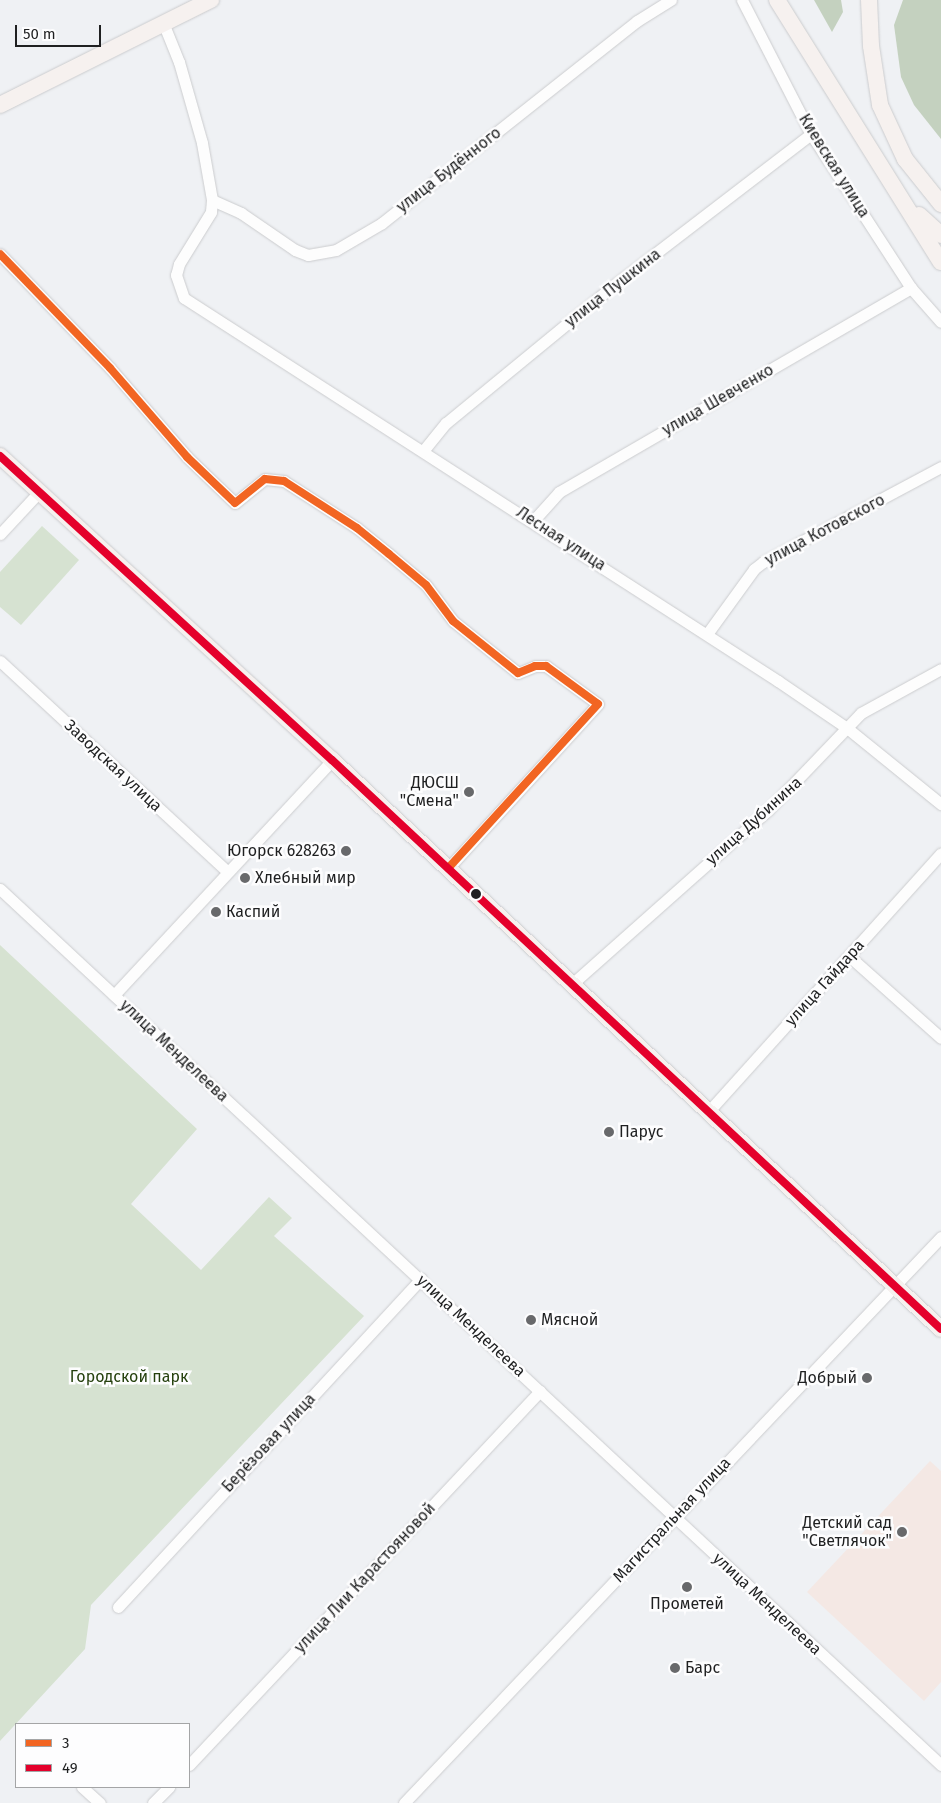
<!DOCTYPE html>
<meta charset="utf-8">
<style>
body{margin:0}
#map{position:relative;width:941px;height:1803px;overflow:hidden;background:#eff1f4;font-family:"Fira Sans",sans-serif}
div>[style]{position:absolute}
.education>*{inset:0;background:#f4e8e4}
.green>*{inset:0;background:#d6e2d1}
.forest>*{inset:0;background:#c4d1bf}
.roads{filter:drop-shadow(0 0 1px #cbccce) drop-shadow(0 0 1px #cbccce)}
.street>*{height:11px;margin:-5.5px;padding:0 5.5px;transform-origin:5.5px;border-radius:5.5px;background:#fdfdfd}
.secondary>*{height:16px;margin:-8px;padding:0 8px;transform-origin:8px;border-radius:8px;background:#f6f1ef}
.bus-1>*{height:8px;margin:-4px;padding:0 4px;transform-origin:4px;border-radius:4px;background:#f26522}
.bus-2>*{height:8px;margin:-4px;padding:0 4px;transform-origin:4px;border-radius:4px;background:#e4002b}
.dots>*{width:14px;height:14px;translate:-50% -50%;box-sizing:border-box;border:2px solid #fdfdfe;border-radius:50%}
span{translate:-50% -50%;white-space:nowrap;text-align:center;line-height:1.15;-webkit-text-stroke:5px #fdfdfe;paint-order:stroke}
.street-label{font-size:16px;color:#1f2021}
.poi-label{font-size:16px;color:#1f2021}
.right{translate:-100% -50%;text-align:right}
.left{translate:0 -50%;text-align:left}
.park-label{font-size:16px;color:#25400d}
.legend{position:absolute;left:15px;top:1723px;width:175px;height:65px;box-sizing:border-box;background:#fdfdfe;border:1px solid #a4a5a6;margin:0;padding:6px 9px;list-style:none;font-size:15px;color:#1f2021}
.legend li{display:flex;align-items:center;gap:10px;height:25px}
.legend b{width:25px;border:1px solid #a4a5a6}
.scale{position:absolute;left:15px;top:25px;width:86px;height:22px;box-sizing:border-box;border:2px solid #1f2021;border-top:0;padding-left:6px;font-size:15px;line-height:18px;white-space:nowrap;color:#1f2021;-webkit-text-stroke:4px #fdfdfe;paint-order:stroke}
</style>
<div id="map">
<div class="education">
<i style="clip-path:polygon(930px 1461px,941px 1471px,941px 1682px,924px 1701px,807px 1592px)"></i>
</div>
<div class="green">
<i style="clip-path:polygon(42px 526px,79px 560px,21px 625px,0 607px,0 572px)"></i>
<i style="clip-path:polygon(0 945px,197px 1129px,131px 1204px,201px 1270px,269px 1197px,292px 1218px,274px 1236px,364px 1316px,91px 1605px,85px 1649px,0 1741px)"></i>
</div>
<div class="forest">
<i style="clip-path:polygon(814px 0,841px 0,843px 12px,832px 32px)"></i>
<i style="clip-path:polygon(903px 0,941px 0,941px 139px,914px 105px,901px 77px,894px 25px)"></i>
</div>
<div class="roads">
<div class="street">
<i style="left:742px;top:0;width:151px;rotate:62.8deg"></i>
<i style="left:811px;top:134px;width:184px;rotate:57deg"></i>
<i style="left:911px;top:288px;width:45px;rotate:48.6deg"></i>
<i style="left:164px;top:25px;width:40px;rotate:68deg"></i>
<i style="left:179px;top:62px;width:84px;rotate:74.1deg"></i>
<i style="left:202px;top:143px;width:58px;rotate:80deg"></i>
<i style="left:212px;top:200px;width:12px;rotate:95deg"></i>
<i style="left:211px;top:212px;width:61px;rotate:121.6deg"></i>
<i style="left:179px;top:264px;width:11px;rotate:105deg"></i>
<i style="left:176px;top:275px;width:24px;rotate:71deg"></i>
<i style="left:184px;top:298px;width:707px;rotate:32.81deg"></i>
<i style="left:778px;top:681px;width:83px;rotate:34.3deg"></i>
<i style="left:847px;top:728px;width:121px;rotate:39deg"></i>
<i style="left:212px;top:200px;width:32px;rotate:24deg"></i>
<i style="left:241px;top:213px;width:65px;rotate:34.4deg"></i>
<i style="left:295px;top:250px;width:14px;rotate:21deg"></i>
<i style="left:308px;top:255px;width:28px;rotate:-10deg"></i>
<i style="left:336px;top:250px;width:53px;rotate:-30.4deg"></i>
<i style="left:382px;top:223px;width:325px;rotate:-38.4deg"></i>
<i style="left:637px;top:21px;width:40px;rotate:-32deg"></i>
<i style="left:0;top:254px;width:158px;rotate:46deg"></i>
<i style="left:110px;top:368px;width:118px;rotate:49.1deg"></i>
<i style="left:187px;top:457px;width:66px;rotate:43.8deg"></i>
<i style="left:235px;top:503px;width:38px;rotate:-39deg"></i>
<i style="left:265px;top:479px;width:19px;rotate:6deg"></i>
<i style="left:284px;top:481px;width:87px;rotate:32.8deg"></i>
<i style="left:357px;top:528px;width:41px;rotate:39.1deg"></i>
<i style="left:389px;top:554px;width:48px;rotate:40deg"></i>
<i style="left:426px;top:585px;width:45px;rotate:53.1deg"></i>
<i style="left:453px;top:621px;width:83px;rotate:38.7deg"></i>
<i style="left:518px;top:673px;width:18px;rotate:-22deg"></i>
<i style="left:535px;top:666px;width:11px"></i>
<i style="left:546px;top:666px;width:64px;rotate:36.2deg"></i>
<i style="left:598px;top:704px;width:222px;rotate:132.4deg"></i>
<i style="left:423px;top:451px;width:36px;rotate:-51deg"></i>
<i style="left:446px;top:423px;width:211px;rotate:-39.4deg"></i>
<i style="left:609px;top:289px;width:255px;rotate:-37.5deg"></i>
<i style="left:533px;top:521px;width:39px;rotate:-48deg"></i>
<i style="left:559px;top:492px;width:407px;rotate:-30.1deg"></i>
<i style="left:0;top:534px;width:57px;rotate:-47.1deg"></i>
<i style="left:707px;top:634px;width:80px;rotate:-54.1deg"></i>
<i style="left:754px;top:569px;width:11px;rotate:-38deg"></i>
<i style="left:763px;top:562px;width:202px;rotate:-28.1deg"></i>
<i style="left:0;top:661px;width:309px;rotate:42.8deg"></i>
<i style="left:0;top:889px;width:1286px;rotate:42.95deg"></i>
<i style="left:849px;top:956px;width:123px;rotate:41.7deg"></i>
<i style="left:572px;top:984px;width:262px;rotate:-41.6deg"></i>
<i style="left:768px;top:810px;width:134px;rotate:-46.2deg"></i>
<i style="left:861px;top:713px;width:91px;rotate:-28.8deg"></i>
<i style="left:114px;top:995px;width:321px;rotate:-47.1deg"></i>
<i style="left:708px;top:1112px;width:348px;rotate:-48deg"></i>
<i style="left:118px;top:1607px;width:447px;rotate:-47.3deg"></i>
<i style="left:189px;top:1765px;width:513px;rotate:-46.82deg"></i>
<i style="left:82px;top:1787px;width:24px;rotate:42deg"></i>
<i style="left:153px;top:1803px;width:23px;rotate:-45deg"></i>
<i style="left:404px;top:1803px;width:780px;rotate:-46.51deg"></i>
</div>
<div class="secondary">
<i style="left:777px;top:0;width:309px;rotate:58deg"></i>
<i style="left:869px;top:0;width:46px;rotate:87.5deg"></i>
<i style="left:871px;top:46px;width:60px;rotate:81.3deg"></i>
<i style="left:880px;top:105px;width:60px;rotate:65.2deg"></i>
<i style="left:905px;top:159px;width:58px;rotate:51.3deg"></i>
<i style="left:0;top:105px;width:236px;rotate:-26.5deg"></i>
<i style="left:919px;top:215px;width:30px;rotate:42deg"></i>
<i style="left:0;top:456px;width:450px;rotate:42.5deg"></i>
<i style="left:332px;top:760px;width:833px;rotate:43.06deg"></i>
</div>
</div>
<div class="bus-1">
<i style="left:0;top:254px;width:158px;rotate:46deg"></i>
<i style="left:110px;top:368px;width:118px;rotate:49.1deg"></i>
<i style="left:187px;top:457px;width:66px;rotate:43.8deg"></i>
<i style="left:235px;top:503px;width:38px;rotate:-39deg"></i>
<i style="left:265px;top:479px;width:19px;rotate:6deg"></i>
<i style="left:284px;top:481px;width:87px;rotate:32.8deg"></i>
<i style="left:357px;top:528px;width:41px;rotate:39.1deg"></i>
<i style="left:389px;top:554px;width:48px;rotate:40deg"></i>
<i style="left:426px;top:585px;width:45px;rotate:53.1deg"></i>
<i style="left:453px;top:621px;width:83px;rotate:38.7deg"></i>
<i style="left:518px;top:673px;width:18px;rotate:-22deg"></i>
<i style="left:535px;top:666px;width:11px"></i>
<i style="left:546px;top:666px;width:64px;rotate:36.2deg"></i>
<i style="left:598px;top:704px;width:222px;rotate:132.4deg"></i>
</div>
<div class="bus-2">
<i style="left:0;top:456px;width:450px;rotate:42.5deg"></i>
<i style="left:332px;top:760px;width:833px;rotate:43.06deg"></i>
</div>
<div class="dots">
<i style="left:469px;top:792px;background:#68696b"></i>
<i style="left:346px;top:851px;background:#68696b"></i>
<i style="left:245px;top:878px;background:#68696b"></i>
<i style="left:476px;top:894px;background:#1f2021"></i>
<i style="left:216px;top:912px;background:#68696b"></i>
<i style="left:609px;top:1132px;background:#68696b"></i>
<i style="left:531px;top:1320px;background:#68696b"></i>
<i style="left:867px;top:1378px;background:#68696b"></i>
<i style="left:902px;top:1532px;background:#68696b"></i>
<i style="left:687px;top:1587px;background:#68696b"></i>
<i style="left:675px;top:1668px;background:#68696b"></i>
</div>
<div class="street-label">
<span style="left:834px;top:166px;rotate:58deg">Киевская улица</span>
<span style="left:449px;top:170px;rotate:-38deg">улица Будённого</span>
<span style="left:613px;top:288px;rotate:-38deg">улица Пушкина</span>
<span style="left:718px;top:400px;rotate:-30deg">улица Шевченко</span>
<span style="left:825px;top:530px;rotate:-28deg">улица Котовского</span>
<span style="left:561px;top:539px;rotate:33deg">Лесная улица</span>
<span style="left:113px;top:766px;rotate:43deg">Заводская улица</span>
<span style="left:754px;top:821px;rotate:-42deg">улица Дубинина</span>
<span style="left:825px;top:983px;rotate:-48deg">улица Гайдара</span>
<span style="left:174px;top:1051px;rotate:43deg">улица Менделеева</span>
<span style="left:471px;top:1326px;rotate:43deg">улица Менделеева</span>
<span style="left:269px;top:1443px;rotate:-47deg">Берёзовая улица</span>
<span style="left:672px;top:1520px;rotate:-47deg">Магистральная улица</span>
<span style="left:365px;top:1578px;rotate:-47deg">улица Лии Карастояновой</span>
<span style="left:767px;top:1604px;rotate:43deg">улица Менделеева</span>
</div>
<div class="poi-label">
<span class="right" style="left:459px;top:792px">ДЮСШ<br>"Смена"</span>
<span class="right" style="left:336px;top:851px">Югорск 628263</span>
<span class="left" style="left:255px;top:878px">Хлебный мир</span>
<span class="left" style="left:226px;top:912px">Каспий</span>
<span class="left" style="left:619px;top:1132px">Парус</span>
<span class="left" style="left:541px;top:1320px">Мясной</span>
<span class="right" style="left:857px;top:1378px">Добрый</span>
<span class="right" style="left:892px;top:1532px">Детский сад<br>"Светлячок"</span>
<span style="left:687px;top:1604px">Прометей</span>
<span class="left" style="left:685px;top:1668px">Барс</span>
</div>
<div class="park-label">
<span style="left:129px;top:1377px">Городской парк</span>
</div>
<ul class="legend">
<li><b style="height:6px;background:#f26522"></b>3</li>
<li><b style="height:6px;background:#e4002b"></b>49</li>
</ul>
<div class="scale">50 m</div>
</div>
